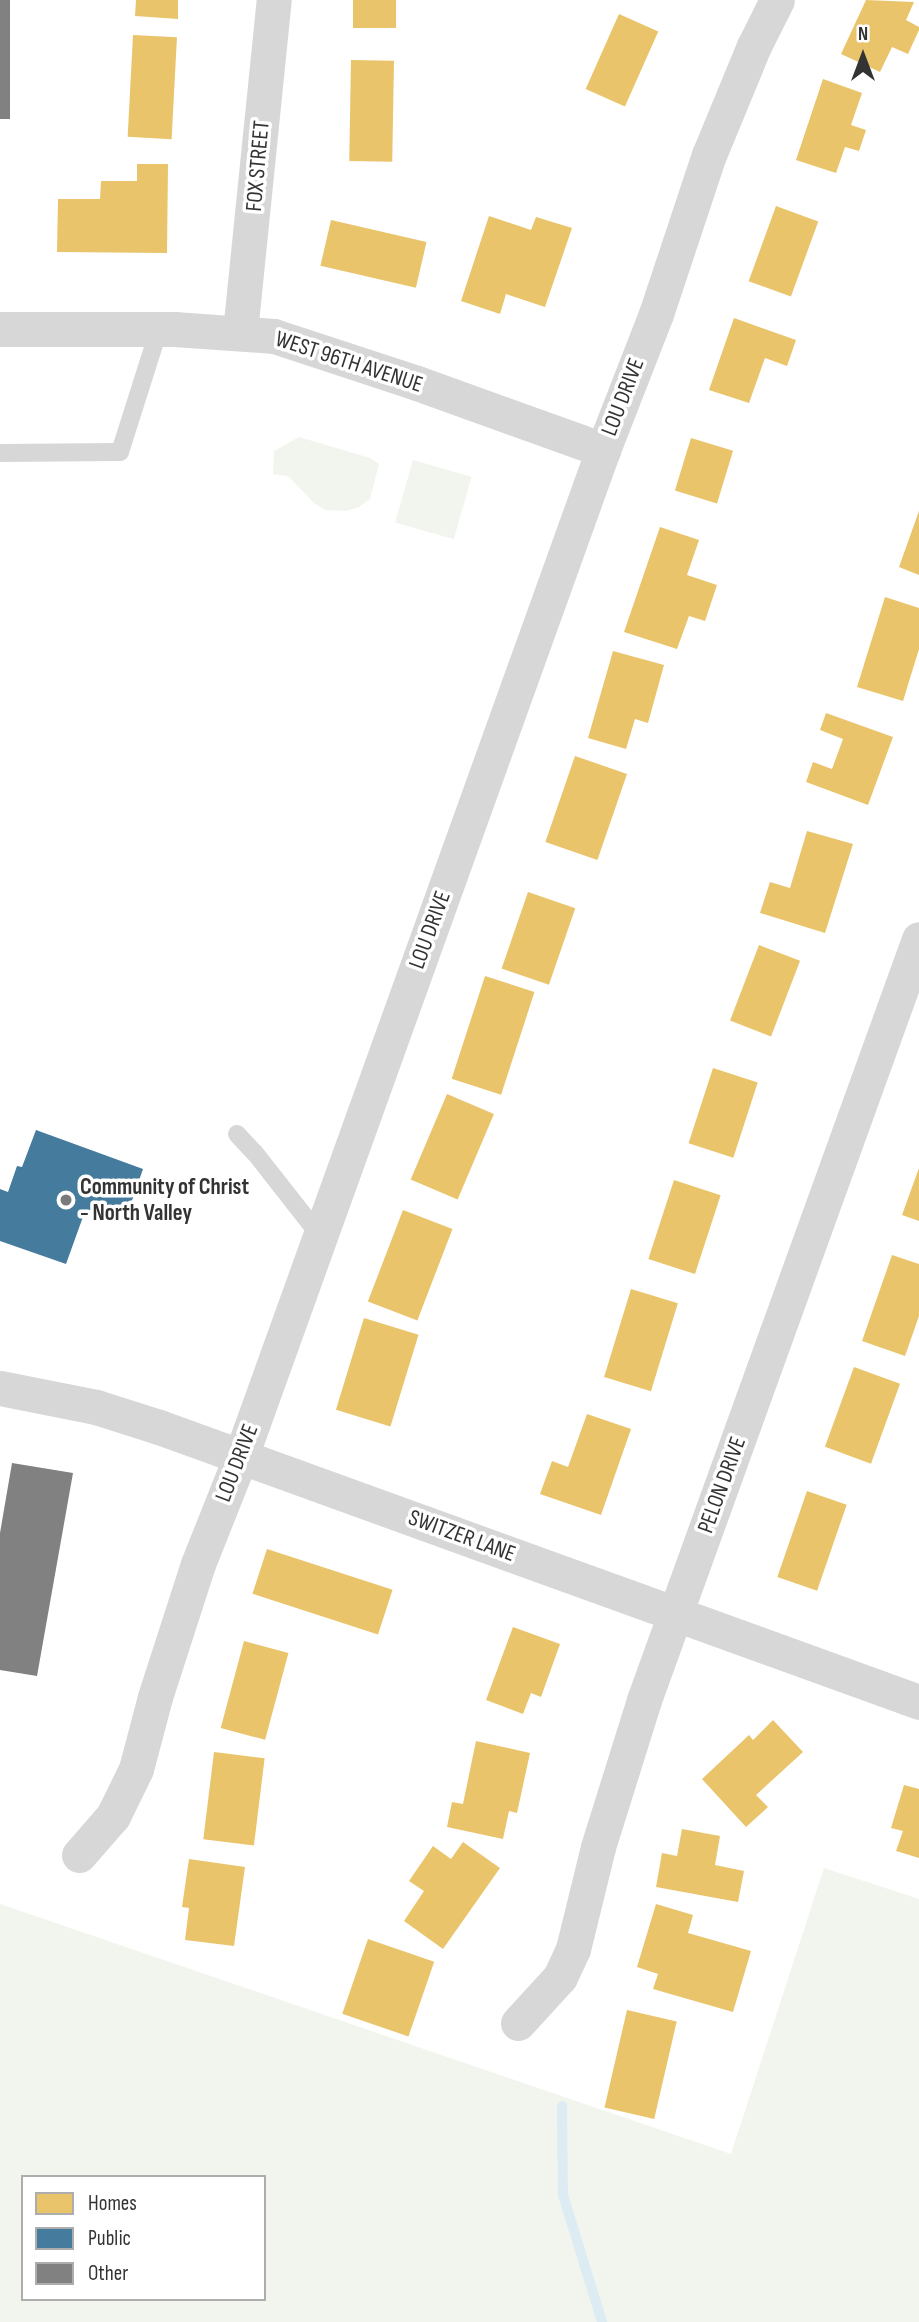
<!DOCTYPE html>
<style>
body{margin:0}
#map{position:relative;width:919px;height:2322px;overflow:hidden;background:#fff;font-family:"Sofia Sans Condensed",sans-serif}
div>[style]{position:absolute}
.green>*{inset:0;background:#f1f5ed;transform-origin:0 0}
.homes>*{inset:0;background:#e9c46a;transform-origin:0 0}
.public>*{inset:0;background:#457b9d}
.stream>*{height:10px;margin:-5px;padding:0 5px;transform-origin:5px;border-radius:5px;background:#ddebf3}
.building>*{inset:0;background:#818181;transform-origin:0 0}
.service>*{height:18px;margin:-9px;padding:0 9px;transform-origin:9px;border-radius:9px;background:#d7d7d7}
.minor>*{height:35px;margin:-17.5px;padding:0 17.5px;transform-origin:17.5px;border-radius:17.5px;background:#d7d7d7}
.dots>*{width:19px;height:19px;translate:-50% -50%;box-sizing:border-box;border:4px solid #fff;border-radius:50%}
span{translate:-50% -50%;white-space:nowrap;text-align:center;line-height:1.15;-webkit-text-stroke:7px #fff;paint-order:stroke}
.street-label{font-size:23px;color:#333}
.poi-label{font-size:23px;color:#333;font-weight:700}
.left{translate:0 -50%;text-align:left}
.legend{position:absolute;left:21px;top:2175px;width:245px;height:126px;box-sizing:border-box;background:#fff;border:2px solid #adadad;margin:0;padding:9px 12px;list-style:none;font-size:21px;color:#333}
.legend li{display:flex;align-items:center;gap:14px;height:35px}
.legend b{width:35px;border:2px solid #adadad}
.north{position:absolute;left:828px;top:21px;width:70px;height:70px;-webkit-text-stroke:5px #fff;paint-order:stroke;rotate:0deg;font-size:19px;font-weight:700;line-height:28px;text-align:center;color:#333}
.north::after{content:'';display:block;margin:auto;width:24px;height:32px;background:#333;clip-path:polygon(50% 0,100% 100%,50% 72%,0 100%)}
</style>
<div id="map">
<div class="green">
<i style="clip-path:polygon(299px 437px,370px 458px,379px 464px,370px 499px,359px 507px,346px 511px,326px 510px,315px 504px,288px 476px,273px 474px,274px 451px)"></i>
<i style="left:413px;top:460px;width:61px;height:65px;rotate:16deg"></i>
<i style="clip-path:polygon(evenodd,824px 1868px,919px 1899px,919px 2322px,0 2322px,0 1904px,731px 2154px,824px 1868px,23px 2177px,264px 2177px,264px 2299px,23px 2299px,23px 2177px)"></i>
</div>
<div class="homes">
<i style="clip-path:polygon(136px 0,178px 0,178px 19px,135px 16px)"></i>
<i style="left:353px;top:0;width:43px;height:28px"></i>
<i style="clip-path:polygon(866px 0,914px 2px,906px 20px,919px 27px,919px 30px,908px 54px,892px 47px,880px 72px,841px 54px)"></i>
<i style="left:619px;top:14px;width:43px;height:82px;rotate:24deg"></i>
<i style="left:133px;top:35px;width:44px;height:102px;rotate:3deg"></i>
<i style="left:351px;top:60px;width:43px;height:101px;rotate:1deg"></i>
<i style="clip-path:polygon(823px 79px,862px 93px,851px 125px,866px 130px,859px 151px,845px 147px,836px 173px,796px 160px)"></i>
<i style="clip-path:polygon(137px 164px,168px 164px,167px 253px,57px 252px,58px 199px,100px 199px,101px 181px,137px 181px)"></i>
<i style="left:776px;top:206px;width:45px;height:80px;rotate:20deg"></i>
<i style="clip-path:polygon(489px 216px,531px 230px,536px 217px,572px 228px,545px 307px,506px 294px,500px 314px,461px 301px)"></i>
<i style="left:331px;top:220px;width:98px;height:47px;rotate:13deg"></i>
<i style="clip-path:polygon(734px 318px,796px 340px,787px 366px,765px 358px,749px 403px,709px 390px)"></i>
<i style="left:691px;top:438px;width:44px;height:55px;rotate:17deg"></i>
<i style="clip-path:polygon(919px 511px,919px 575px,899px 567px)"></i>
<i style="clip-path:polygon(660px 527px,699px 540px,687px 575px,717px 585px,705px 621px,689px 616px,677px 649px,624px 632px)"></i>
<i style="clip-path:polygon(885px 597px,919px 608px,919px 649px,903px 701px,857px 687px)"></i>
<i style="clip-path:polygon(613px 651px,664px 665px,648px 723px,635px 719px,626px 749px,588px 738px)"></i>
<i style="clip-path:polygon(826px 713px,893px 737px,868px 805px,806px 782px,813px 762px,832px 769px,843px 739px,820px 730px)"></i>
<i style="left:575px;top:756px;width:55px;height:91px;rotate:19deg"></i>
<i style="clip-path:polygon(807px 831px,853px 844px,825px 933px,760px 913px,770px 882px,790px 888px)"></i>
<i style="left:528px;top:892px;width:50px;height:81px;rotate:19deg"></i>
<i style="left:759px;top:945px;width:44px;height:81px;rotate:21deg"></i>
<i style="left:485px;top:976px;width:52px;height:108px;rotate:18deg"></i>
<i style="left:713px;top:1068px;width:47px;height:79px;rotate:18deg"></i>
<i style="left:447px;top:1094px;width:51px;height:93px;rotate:23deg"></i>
<i style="clip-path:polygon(919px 1168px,919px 1221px,902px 1215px)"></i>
<i style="left:674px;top:1180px;width:49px;height:83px;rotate:18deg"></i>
<i style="left:403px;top:1210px;width:53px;height:98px;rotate:21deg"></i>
<i style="clip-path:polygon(892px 1255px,919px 1264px,919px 1316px,905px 1356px,862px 1341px)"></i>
<i style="left:631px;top:1289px;width:49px;height:92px;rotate:17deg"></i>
<i style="left:364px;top:1318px;width:57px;height:96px;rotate:17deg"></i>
<i style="left:854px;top:1367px;width:49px;height:85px;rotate:20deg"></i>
<i style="clip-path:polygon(587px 1414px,631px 1429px,601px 1515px,540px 1494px,552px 1461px,568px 1467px)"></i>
<i style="left:807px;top:1491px;width:42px;height:91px;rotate:19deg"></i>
<i style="left:267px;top:1549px;width:132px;height:47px;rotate:18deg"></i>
<i style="clip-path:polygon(513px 1627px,560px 1644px,541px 1697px,531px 1693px,523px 1714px,486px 1700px)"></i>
<i style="left:244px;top:1641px;width:46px;height:90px;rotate:15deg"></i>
<i style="clip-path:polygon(773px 1720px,803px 1752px,756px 1795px,768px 1807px,746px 1827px,702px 1779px,749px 1735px,753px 1740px)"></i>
<i style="clip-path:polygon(476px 1741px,530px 1753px,517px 1813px,509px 1811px,503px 1839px,447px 1827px,452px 1802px,463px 1804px)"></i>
<i style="left:214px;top:1752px;width:51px;height:88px;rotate:7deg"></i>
<i style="clip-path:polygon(904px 1785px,919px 1789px,919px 1858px,896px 1851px,903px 1831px,891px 1828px)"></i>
<i style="clip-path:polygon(682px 1829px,720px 1836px,715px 1865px,744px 1871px,738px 1902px,656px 1887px,662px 1853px,677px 1856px)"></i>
<i style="clip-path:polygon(463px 1842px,500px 1868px,443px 1949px,404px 1921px,424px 1891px,409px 1881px,433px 1846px,451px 1859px)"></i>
<i style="clip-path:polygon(189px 1859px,245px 1867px,234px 1946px,185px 1940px,189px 1908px,182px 1907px)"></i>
<i style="clip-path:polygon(656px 1904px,693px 1915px,688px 1933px,751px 1951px,733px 2012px,653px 1989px,658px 1974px,637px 1967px)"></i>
<i style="left:368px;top:1939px;width:70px;height:79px;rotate:19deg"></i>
<i style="left:627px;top:2010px;width:51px;height:100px;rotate:13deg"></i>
</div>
<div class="public">
<i style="clip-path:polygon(36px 1130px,143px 1169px,128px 1212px,119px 1209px,109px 1223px,84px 1214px,66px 1264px,0 1241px,0 1189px,8px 1192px,17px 1166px,22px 1167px)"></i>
</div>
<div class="stream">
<i style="left:562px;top:2106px;width:89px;rotate:89.4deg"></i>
<i style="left:563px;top:2195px;width:133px;rotate:72.9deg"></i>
</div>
<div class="building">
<i style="left:0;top:0;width:10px;height:119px"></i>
<i style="clip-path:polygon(12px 1463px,73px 1473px,37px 1676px,0 1670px,0 1533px)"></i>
</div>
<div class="service">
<i style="left:0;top:453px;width:120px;rotate:-0.5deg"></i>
<i style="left:120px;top:452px;width:129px;rotate:-72.4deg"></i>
<i style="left:237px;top:1134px;width:26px;rotate:47deg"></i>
<i style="left:255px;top:1153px;width:105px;rotate:51.9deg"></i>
</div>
<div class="minor">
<i style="left:0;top:329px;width:174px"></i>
<i style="left:174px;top:329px;width:100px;rotate:4deg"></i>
<i style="left:274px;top:336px;width:151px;rotate:18.2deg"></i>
<i style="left:417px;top:383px;width:198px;rotate:19.8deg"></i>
<i style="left:240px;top:332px;width:334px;rotate:-84.2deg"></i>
<i style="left:0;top:1388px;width:98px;rotate:11.2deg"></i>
<i style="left:96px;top:1407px;width:66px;rotate:17.6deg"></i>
<i style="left:159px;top:1427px;width:808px;rotate:19.89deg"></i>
<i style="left:79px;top:1855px;width:52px;rotate:-48.9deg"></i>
<i style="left:113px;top:1816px;width:52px;rotate:-63.9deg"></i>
<i style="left:136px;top:1769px;width:74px;rotate:-75.2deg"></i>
<i style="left:155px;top:1697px;width:140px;rotate:-72.1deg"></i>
<i style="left:198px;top:1564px;width:116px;rotate:-68.3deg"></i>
<i style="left:241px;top:1456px;width:1069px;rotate:-70.21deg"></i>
<i style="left:603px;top:450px;width:146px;rotate:-68.7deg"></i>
<i style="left:656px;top:314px;width:168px;rotate:-71.6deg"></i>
<i style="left:709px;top:155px;width:118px;rotate:-67.6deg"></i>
<i style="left:754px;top:46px;width:51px;rotate:-63.4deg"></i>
<i style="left:518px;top:2023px;width:62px;rotate:-47.6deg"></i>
<i style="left:560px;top:1977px;width:31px;rotate:-65deg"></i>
<i style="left:573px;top:1949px;width:105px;rotate:-76.2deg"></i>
<i style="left:598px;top:1847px;width:154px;rotate:-72.6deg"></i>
<i style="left:644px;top:1700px;width:809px;rotate:-70.13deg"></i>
</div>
<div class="dots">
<i style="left:66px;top:1200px;background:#7a7a7a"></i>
</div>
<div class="street-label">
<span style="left:258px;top:166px;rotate:-85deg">FOX STREET</span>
<span style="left:349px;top:362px;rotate:18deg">WEST 96TH AVENUE</span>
<span style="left:623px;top:397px;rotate:-69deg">LOU DRIVE</span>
<span style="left:430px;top:930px;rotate:-70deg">LOU DRIVE</span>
<span style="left:237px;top:1463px;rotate:-69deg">LOU DRIVE</span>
<span style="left:722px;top:1485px;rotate:-70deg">PELON DRIVE</span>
<span style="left:462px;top:1536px;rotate:20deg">SWITZER LANE</span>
</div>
<div class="poi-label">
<span class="left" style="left:80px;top:1200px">Community of Christ<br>- North Valley</span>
</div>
<ul class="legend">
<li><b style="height:19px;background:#e9c46a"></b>Homes</li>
<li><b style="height:19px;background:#457b9d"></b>Public</li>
<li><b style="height:19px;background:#818181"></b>Other</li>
</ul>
<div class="north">N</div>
</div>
